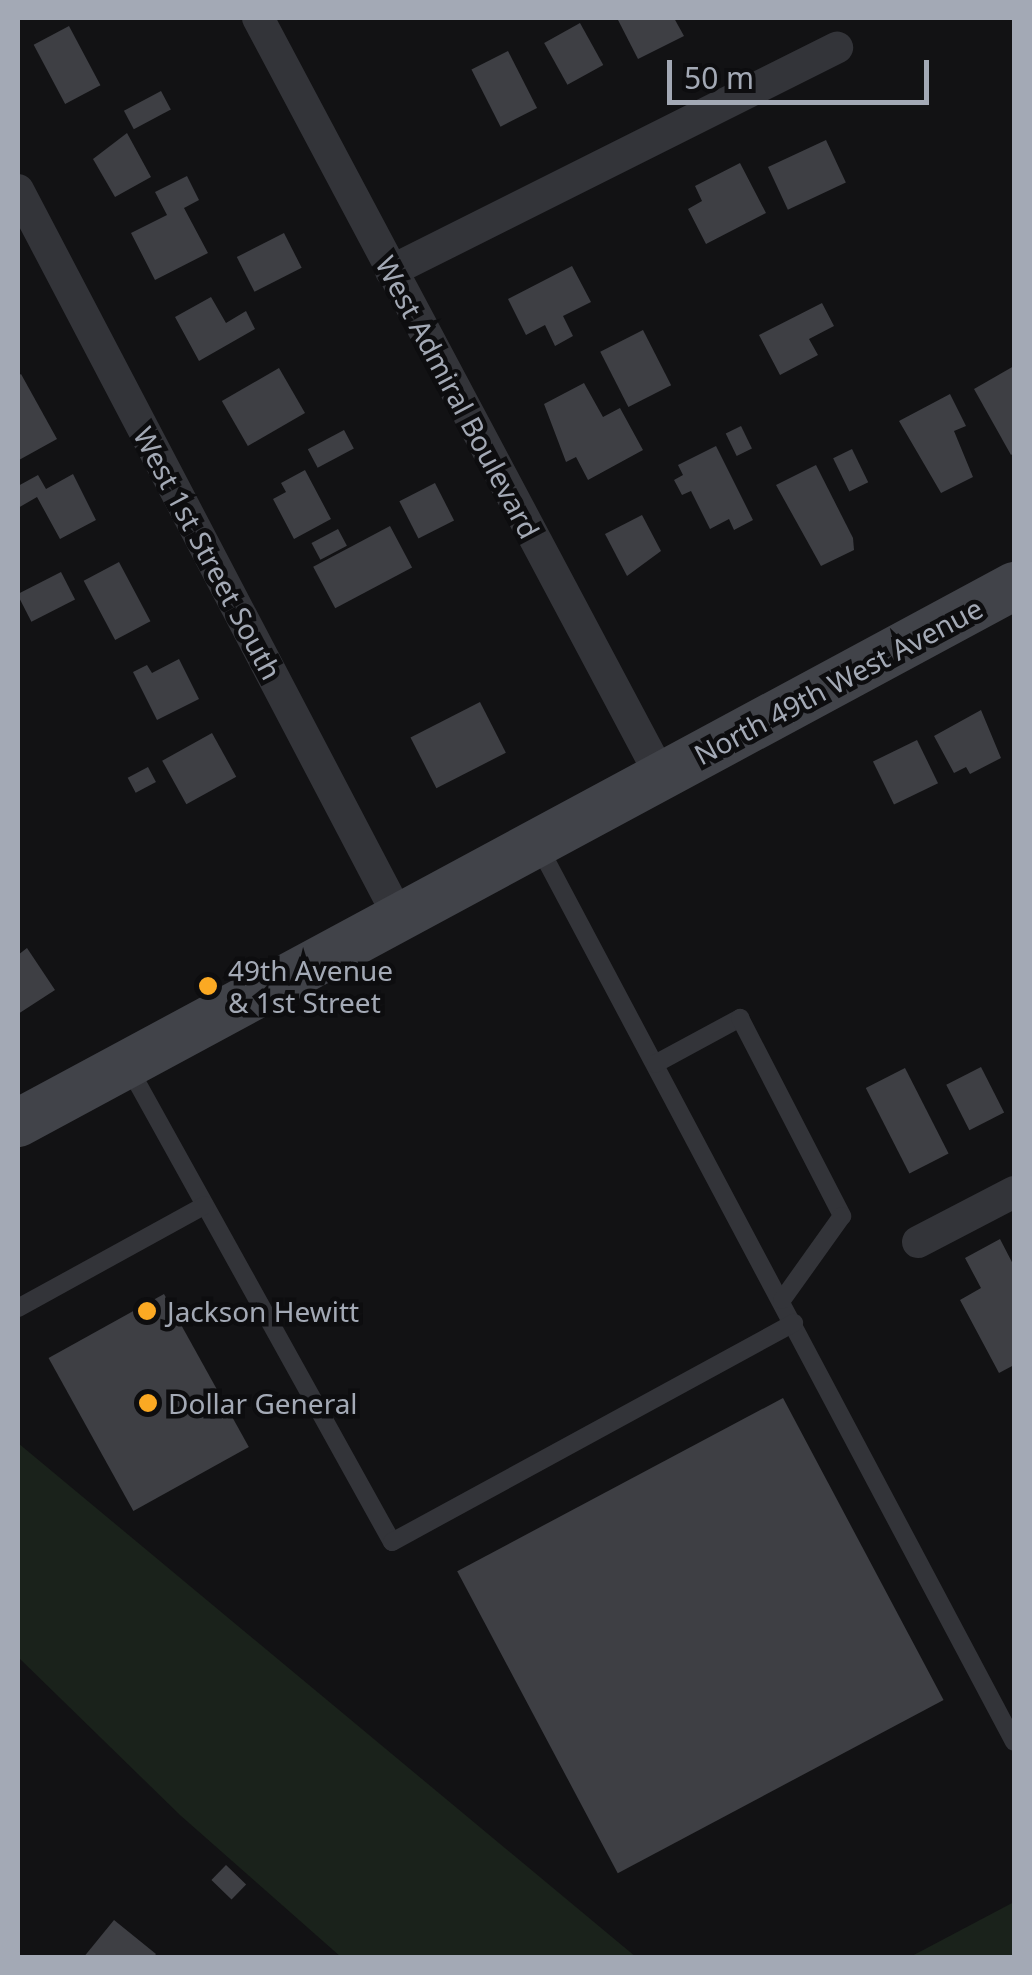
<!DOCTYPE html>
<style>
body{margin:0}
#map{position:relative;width:1032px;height:1975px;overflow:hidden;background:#121214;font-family:"Noto Sans",sans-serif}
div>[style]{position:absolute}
.green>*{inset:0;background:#1a221b}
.building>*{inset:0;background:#3e3f44;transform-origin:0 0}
.lane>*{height:18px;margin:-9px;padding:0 9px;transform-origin:9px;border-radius:9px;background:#333439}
.street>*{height:32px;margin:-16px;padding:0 16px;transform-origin:16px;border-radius:16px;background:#333439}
.secondary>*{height:48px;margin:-24px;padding:0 24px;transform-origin:24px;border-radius:24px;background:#414349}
.dots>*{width:28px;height:28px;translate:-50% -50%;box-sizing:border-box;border:5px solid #0d0d0f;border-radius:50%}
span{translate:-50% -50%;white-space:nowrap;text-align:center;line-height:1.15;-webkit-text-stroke:9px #0d0d0f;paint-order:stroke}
.street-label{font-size:28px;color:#a3a9b5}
.poi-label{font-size:28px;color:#a3a9b5}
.left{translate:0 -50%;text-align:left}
.frame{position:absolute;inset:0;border:20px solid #a3a9b5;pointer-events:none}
.scale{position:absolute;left:667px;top:60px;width:262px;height:45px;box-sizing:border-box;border:5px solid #a3a9b5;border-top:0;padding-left:12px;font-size:30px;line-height:35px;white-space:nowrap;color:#a3a9b5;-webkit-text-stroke:8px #0d0d0f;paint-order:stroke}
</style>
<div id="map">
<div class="green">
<i style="clip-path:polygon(18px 1443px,636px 1957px,341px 1957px,180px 1815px,18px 1657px)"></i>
<i style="clip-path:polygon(1014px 1902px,1014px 1957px,910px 1957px)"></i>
</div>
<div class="building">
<i style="clip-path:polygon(617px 18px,674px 18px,684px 36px,638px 59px)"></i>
<i style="left:580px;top:23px;width:48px;height:41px;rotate:61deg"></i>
<i style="left:69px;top:26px;width:67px;height:40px;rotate:62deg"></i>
<i style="left:508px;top:51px;width:64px;height:41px;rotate:63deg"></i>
<i style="left:161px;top:91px;width:21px;height:42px;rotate:62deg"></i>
<i style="clip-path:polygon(127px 133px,151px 177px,115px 197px,93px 159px)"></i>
<i style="left:826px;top:140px;width:47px;height:64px;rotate:65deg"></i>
<i style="clip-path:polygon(740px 163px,766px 213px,706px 244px,688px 209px,702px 201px,695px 186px)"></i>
<i style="clip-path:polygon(187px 176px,199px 200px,184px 208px,208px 253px,155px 280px,131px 233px,167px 215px,155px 192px)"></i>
<i style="left:284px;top:233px;width:39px;height:53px;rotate:63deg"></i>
<i style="clip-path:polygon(572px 266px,591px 302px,563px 316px,573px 336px,555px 346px,545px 325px,526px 335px,508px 299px)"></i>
<i style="clip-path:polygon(211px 297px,226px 323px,246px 311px,255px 329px,199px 361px,175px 317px)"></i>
<i style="clip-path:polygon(822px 303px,834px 326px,809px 339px,818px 355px,780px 375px,759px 335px)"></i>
<i style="left:643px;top:330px;width:62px;height:48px;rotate:63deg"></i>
<i style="clip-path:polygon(1014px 366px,1014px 453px,1011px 455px,974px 389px)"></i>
<i style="left:279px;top:368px;width:52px;height:66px;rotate:60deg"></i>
<i style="clip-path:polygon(21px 374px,57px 439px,19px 460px,18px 376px)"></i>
<i style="clip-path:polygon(584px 383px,603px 417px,620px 408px,643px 450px,588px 480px,576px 457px,566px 462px,544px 404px)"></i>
<i style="clip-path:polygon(950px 394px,966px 426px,954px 431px,973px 477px,941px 493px,899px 421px)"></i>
<i style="left:741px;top:426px;width:25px;height:17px;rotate:64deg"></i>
<i style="left:344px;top:430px;width:21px;height:41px;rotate:62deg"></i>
<i style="clip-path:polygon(716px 446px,753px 520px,734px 530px,729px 519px,710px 529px,691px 491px,682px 495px,674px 480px,683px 475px,678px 465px)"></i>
<i style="left:852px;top:449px;width:37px;height:21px;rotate:64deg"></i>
<i style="clip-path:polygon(816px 465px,853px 538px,854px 550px,821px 566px,776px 485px)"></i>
<i style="clip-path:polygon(305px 470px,331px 519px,294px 539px,273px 499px,286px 492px,281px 483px)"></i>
<i style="clip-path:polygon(73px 474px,96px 520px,60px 539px,37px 497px,18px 508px,18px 486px,38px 475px,46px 489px)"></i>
<i style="left:435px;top:483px;width:42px;height:40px;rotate:63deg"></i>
<i style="clip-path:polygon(642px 515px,661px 551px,627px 576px,605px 534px)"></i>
<i style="left:390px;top:526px;width:47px;height:87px;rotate:62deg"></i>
<i style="left:338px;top:529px;width:19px;height:30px;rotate:62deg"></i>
<i style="left:119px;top:562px;width:67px;height:40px;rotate:62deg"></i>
<i style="left:61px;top:572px;width:31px;height:49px;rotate:63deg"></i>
<i style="clip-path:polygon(179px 659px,199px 699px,157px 720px,133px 672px,147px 665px,152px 673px)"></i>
<i style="left:480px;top:702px;width:57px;height:78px;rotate:63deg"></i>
<i style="clip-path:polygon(981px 710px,1001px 758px,970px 774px,966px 767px,954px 773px,934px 736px)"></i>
<i style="left:212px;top:733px;width:50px;height:57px;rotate:61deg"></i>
<i style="left:917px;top:740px;width:48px;height:49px;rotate:64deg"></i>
<i style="left:148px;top:767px;width:17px;height:23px;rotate:62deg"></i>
<i style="clip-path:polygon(27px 948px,55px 990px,18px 1014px,18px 955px)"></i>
<i style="left:981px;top:1067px;width:51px;height:39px;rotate:63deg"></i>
<i style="left:905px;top:1068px;width:96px;height:44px;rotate:63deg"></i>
<i style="clip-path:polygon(1000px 1239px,1014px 1266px,1014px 1365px,999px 1373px,960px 1300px,981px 1288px,965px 1258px)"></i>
<i style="left:164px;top:1294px;width:175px;height:132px;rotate:61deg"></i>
<i style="left:783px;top:1398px;width:342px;height:369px;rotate:62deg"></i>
<i style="left:226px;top:1865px;width:28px;height:21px;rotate:44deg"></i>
<i style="clip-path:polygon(114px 1920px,156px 1954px,153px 1958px,83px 1958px)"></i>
</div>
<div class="lane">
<i style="left:539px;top:847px;width:1013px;rotate:62.04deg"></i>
<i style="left:655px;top:1064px;width:97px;rotate:-28.4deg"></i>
<i style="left:740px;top:1018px;width:223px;rotate:62.7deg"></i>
<i style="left:842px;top:1216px;width:103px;rotate:125.5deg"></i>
<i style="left:129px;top:1068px;width:542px;rotate:60.98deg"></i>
<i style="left:392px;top:1542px;width:458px;rotate:-28.6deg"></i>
<i style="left:18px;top:1308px;width:213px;rotate:-28.8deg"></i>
</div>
<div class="street">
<i style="left:258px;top:18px;width:858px;rotate:62deg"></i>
<i style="left:18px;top:190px;width:819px;rotate:62.34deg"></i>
<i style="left:391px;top:271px;width:499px;rotate:-26.6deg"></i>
<i style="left:918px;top:1242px;width:108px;rotate:-27.5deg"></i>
</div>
<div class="secondary">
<i style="left:18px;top:1123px;width:1132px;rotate:-28.33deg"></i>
</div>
<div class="dots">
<i style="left:208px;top:986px;background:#fba923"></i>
<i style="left:147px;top:1311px;background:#fba923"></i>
<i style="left:148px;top:1403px;background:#fba923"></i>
</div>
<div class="street-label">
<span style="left:458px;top:397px;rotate:62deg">West Admiral Boulevard</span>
<span style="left:208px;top:553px;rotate:62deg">West 1st Street South</span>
<span style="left:838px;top:681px;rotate:-28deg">North 49th West Avenue</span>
</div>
<div class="poi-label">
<span class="left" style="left:228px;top:986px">49th Avenue<br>&amp; 1st Street</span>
<span class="left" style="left:167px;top:1311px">Jackson Hewitt</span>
<span class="left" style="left:168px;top:1403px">Dollar General</span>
</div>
<div class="frame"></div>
<div class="scale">50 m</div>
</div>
